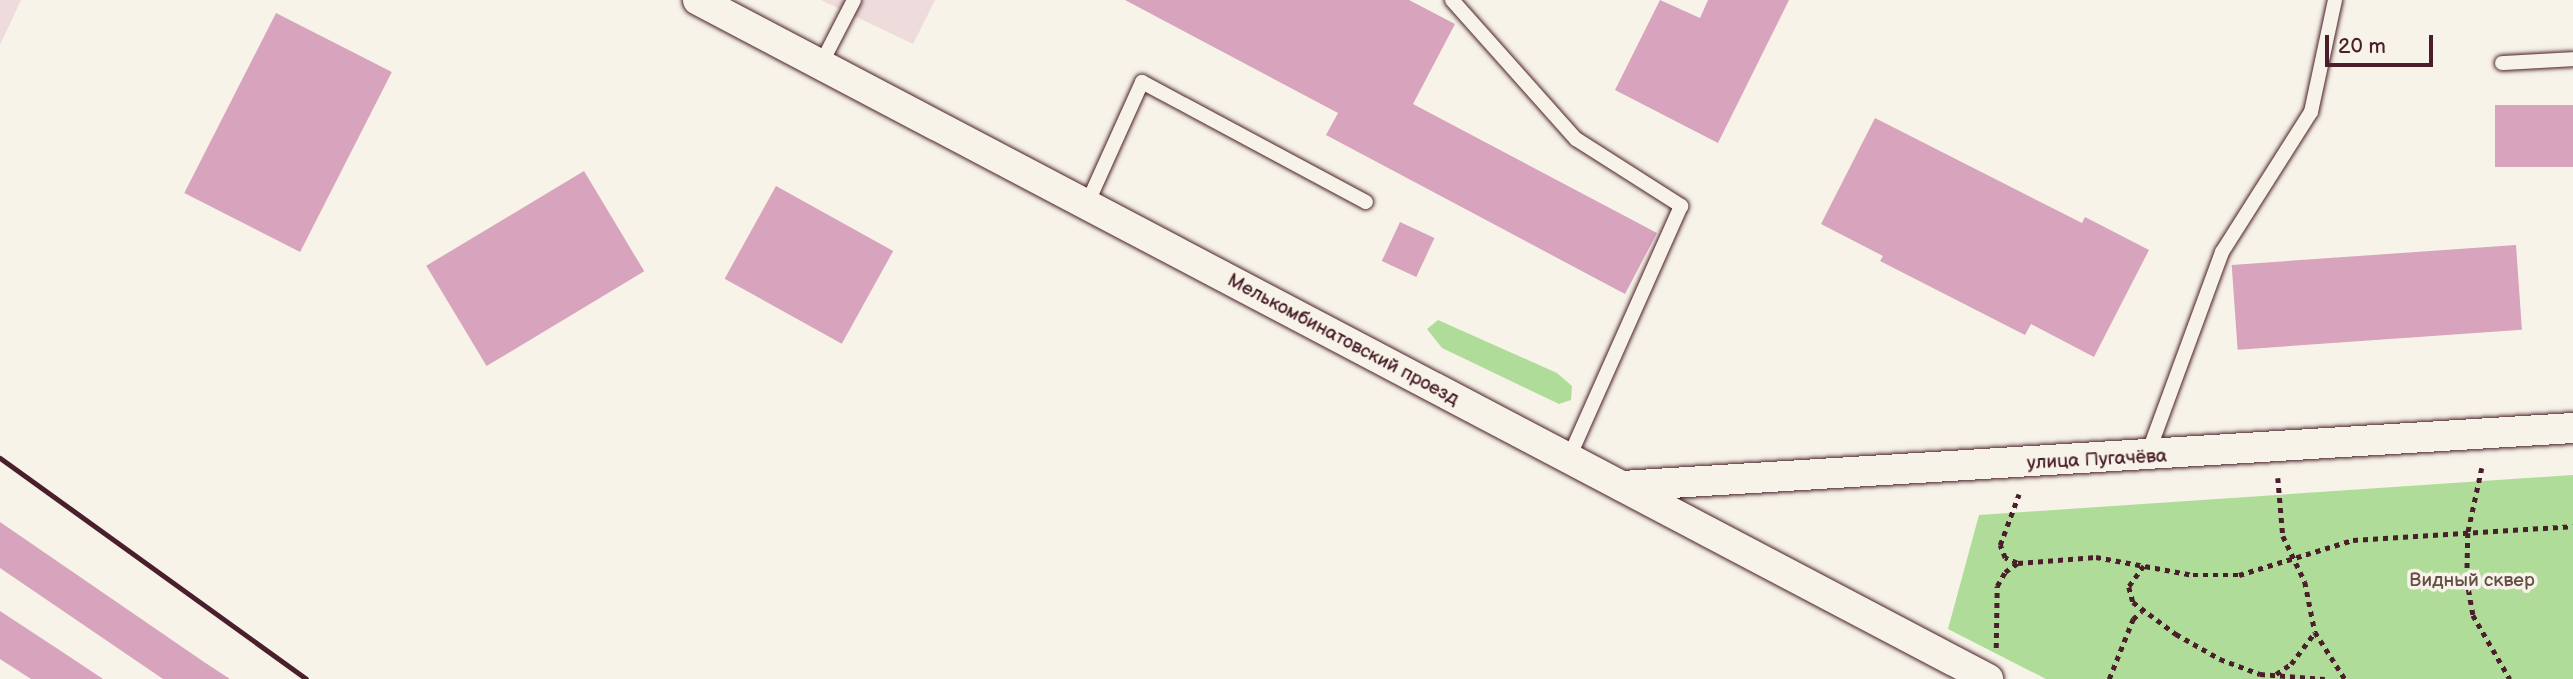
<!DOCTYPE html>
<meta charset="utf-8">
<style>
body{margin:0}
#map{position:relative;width:2573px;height:679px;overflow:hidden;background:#f7f3e8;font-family:"Balsamiq Sans",sans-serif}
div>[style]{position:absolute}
.built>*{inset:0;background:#eedbdb}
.green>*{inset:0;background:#b0dc99}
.building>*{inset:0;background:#d8a3bc;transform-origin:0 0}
.path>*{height:4.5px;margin-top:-2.25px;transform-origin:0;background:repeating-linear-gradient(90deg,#4a1f2b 0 5px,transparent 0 10px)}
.roads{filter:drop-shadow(0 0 2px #4a1f2b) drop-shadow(0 0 2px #4a1f2b)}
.lane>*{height:14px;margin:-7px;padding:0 7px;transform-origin:7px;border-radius:7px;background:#f7f3e8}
.street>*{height:30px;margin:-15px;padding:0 15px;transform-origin:15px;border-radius:15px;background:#f7f3e8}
.rail>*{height:5px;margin:-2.5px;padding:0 2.5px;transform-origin:2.5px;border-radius:2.5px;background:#4a1f2b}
span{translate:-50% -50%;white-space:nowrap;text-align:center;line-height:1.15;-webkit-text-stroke:7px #f7f3e8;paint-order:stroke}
.street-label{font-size:19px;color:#4a1f2b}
.park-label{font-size:19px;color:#644e46}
.scale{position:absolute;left:2325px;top:35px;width:108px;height:32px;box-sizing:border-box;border:4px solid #4a1f2b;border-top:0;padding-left:9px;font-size:21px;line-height:24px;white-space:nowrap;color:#4a1f2b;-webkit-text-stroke:5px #f7f3e8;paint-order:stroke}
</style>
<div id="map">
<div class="built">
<i style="clip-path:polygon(0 0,21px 0,0 45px)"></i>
<i style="clip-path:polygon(821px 0,935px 0,913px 44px)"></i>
</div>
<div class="green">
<i style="clip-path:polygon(1438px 320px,1557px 373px,1572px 386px,1571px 400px,1559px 404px,1442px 348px,1427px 329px)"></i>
<i style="clip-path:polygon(2573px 475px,2573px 679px,2046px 679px,1948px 629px,1979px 515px)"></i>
</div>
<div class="building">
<i style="clip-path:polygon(1125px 0,1409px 0,1455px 24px,1413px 104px,1657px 233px,1625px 294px,1326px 135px,1338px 113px)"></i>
<i style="clip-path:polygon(1660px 0,1700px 18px,1708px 0,1789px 0,1718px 143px,1615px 90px)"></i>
<i style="left:276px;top:13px;width:130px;height:202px;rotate:27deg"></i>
<i style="left:2573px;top:105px;width:62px;height:78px;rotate:90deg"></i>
<i style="clip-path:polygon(1875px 118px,2082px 223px,2085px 217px,2149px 250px,2094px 357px,2031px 324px,2025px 335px,1880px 261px,1883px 256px,1821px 224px)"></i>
<i style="left:584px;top:171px;width:117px;height:184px;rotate:59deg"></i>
<i style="left:776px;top:186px;width:134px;height:106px;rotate:29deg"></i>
<i style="left:1400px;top:222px;width:38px;height:43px;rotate:25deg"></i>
<i style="left:2516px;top:245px;width:85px;height:285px;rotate:86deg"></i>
<i style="clip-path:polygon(0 522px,204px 662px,230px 679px,163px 679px,0 568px)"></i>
<i style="clip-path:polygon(0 611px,70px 657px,103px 679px,31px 679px,0 659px)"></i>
</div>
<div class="path">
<i style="left:2482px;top:468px;width:66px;rotate:102.2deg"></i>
<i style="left:2468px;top:533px;width:47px;rotate:91.2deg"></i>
<i style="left:2467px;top:580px;width:36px;rotate:80deg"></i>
<i style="left:2473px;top:615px;width:74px;rotate:60deg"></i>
<i style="left:2278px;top:478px;width:58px;rotate:85.1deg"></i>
<i style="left:2283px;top:536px;width:51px;rotate:64.4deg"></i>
<i style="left:2305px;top:582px;width:51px;rotate:78.7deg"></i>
<i style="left:2315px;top:632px;width:56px;rotate:57.4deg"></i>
<i style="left:2017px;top:563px;width:13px;rotate:-157deg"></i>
<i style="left:2005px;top:558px;width:14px;rotate:-111deg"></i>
<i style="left:2000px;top:545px;width:54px;rotate:-69.6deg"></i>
<i style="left:2144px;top:566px;width:26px;rotate:126deg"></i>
<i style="left:2129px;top:587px;width:16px;rotate:75deg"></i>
<i style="left:2133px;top:602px;width:54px;rotate:36.7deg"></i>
<i style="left:2176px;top:634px;width:51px;rotate:29.6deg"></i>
<i style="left:2220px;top:659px;width:43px;rotate:20.6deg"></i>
<i style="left:2260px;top:674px;width:65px;rotate:4.4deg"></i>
<i style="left:1996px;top:648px;width:62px;rotate:-89.1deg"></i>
<i style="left:1997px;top:586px;width:16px;rotate:-60deg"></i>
<i style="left:2005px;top:572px;width:16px;rotate:-35deg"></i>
<i style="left:2018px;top:563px;width:78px;rotate:-4.4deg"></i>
<i style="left:2096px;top:557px;width:99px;rotate:10.5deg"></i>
<i style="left:2193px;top:575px;width:46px"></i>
<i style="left:2239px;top:575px;width:119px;rotate:-17.1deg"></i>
<i style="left:2353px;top:540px;width:220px;rotate:-3.6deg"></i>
<i style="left:2276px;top:674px;width:18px;rotate:-34deg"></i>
<i style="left:2291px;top:664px;width:40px;rotate:-53deg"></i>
<i style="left:2109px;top:679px;width:65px;rotate:-68.2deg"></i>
<i style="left:2133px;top:619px;width:11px;rotate:-41deg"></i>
</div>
<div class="roads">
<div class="lane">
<i style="left:1452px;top:0;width:186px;rotate:48.3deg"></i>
<i style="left:1576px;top:139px;width:125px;rotate:32.5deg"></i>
<i style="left:1681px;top:206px;width:276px;rotate:114deg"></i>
<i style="left:2502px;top:63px;width:71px;rotate:-3.2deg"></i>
<i style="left:821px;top:64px;width:72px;rotate:-62.7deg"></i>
<i style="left:1087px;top:204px;width:134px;rotate:-65.7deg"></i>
<i style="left:1142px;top:82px;width:254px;rotate:28.2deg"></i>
<i style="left:2147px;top:456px;width:217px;rotate:-69.8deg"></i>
<i style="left:2222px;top:252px;width:166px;rotate:-57.6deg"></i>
<i style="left:2311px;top:112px;width:115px;rotate:-77.9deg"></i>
</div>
<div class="street">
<i style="left:698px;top:0;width:1458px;rotate:27.76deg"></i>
<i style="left:1622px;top:486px;width:953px;rotate:-3.49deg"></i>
</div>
</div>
<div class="rail">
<i style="left:0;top:458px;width:377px;rotate:35.8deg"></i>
</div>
<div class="street-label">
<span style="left:1343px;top:340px;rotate:28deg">Мелькомбинатовский проезд</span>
<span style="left:2097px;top:460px;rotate:-3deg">улица Пугачёва</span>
</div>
<div class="park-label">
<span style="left:2472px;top:581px">Видный сквер</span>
</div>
<div class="scale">20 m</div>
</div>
